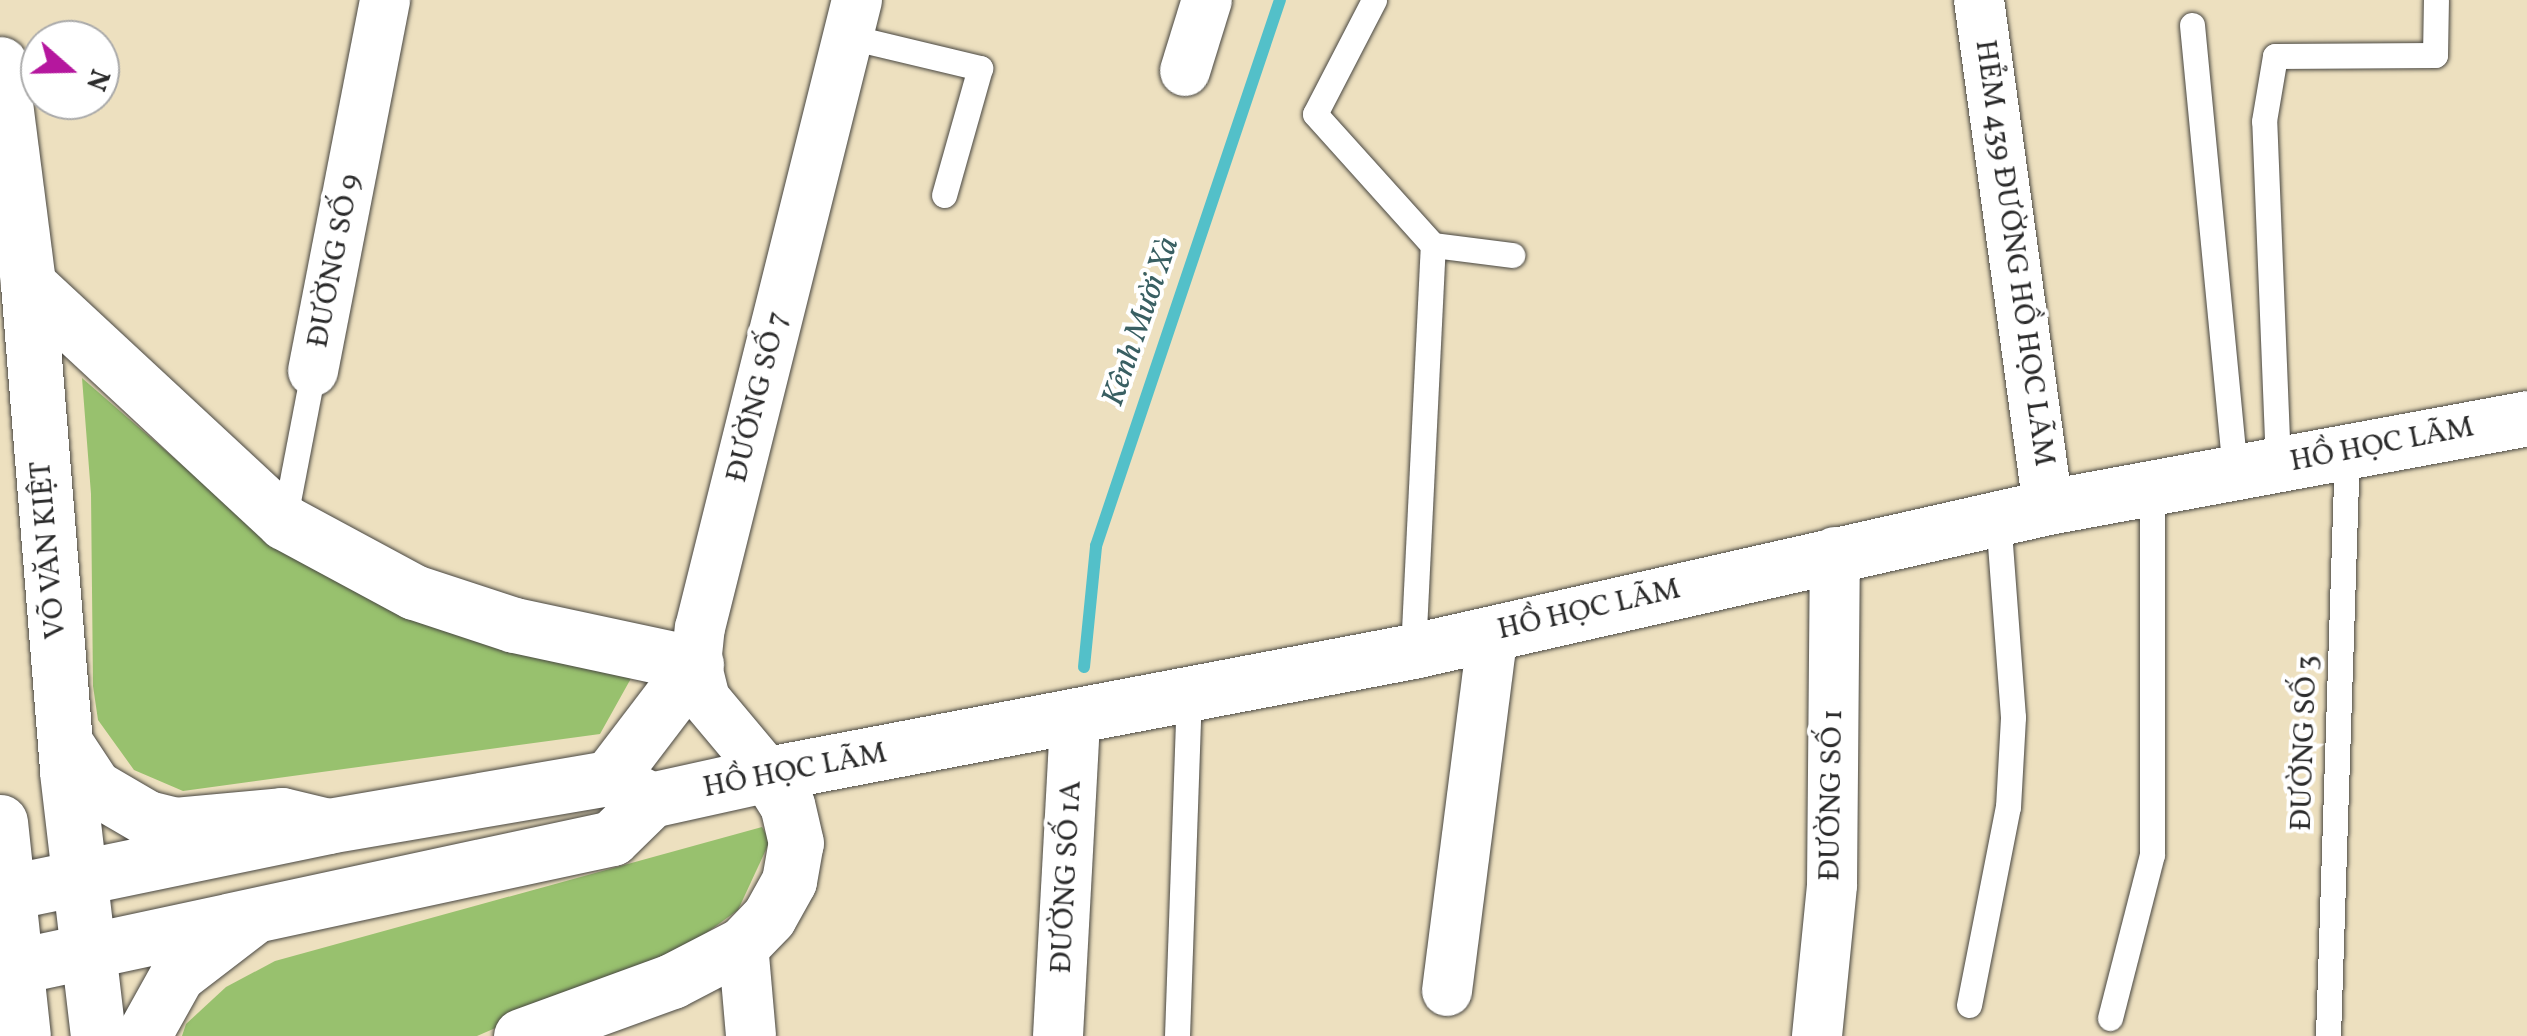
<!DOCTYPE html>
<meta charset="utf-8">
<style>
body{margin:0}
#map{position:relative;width:2527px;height:1036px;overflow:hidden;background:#ede0bf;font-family:Vollkorn,serif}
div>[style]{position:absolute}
.green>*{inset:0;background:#98c16e}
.stream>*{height:12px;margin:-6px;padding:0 6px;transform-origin:6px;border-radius:6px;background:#53c0c9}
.roads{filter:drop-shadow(0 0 2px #484641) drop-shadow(0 0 2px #484641)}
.lane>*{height:25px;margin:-12.5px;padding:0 12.5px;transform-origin:12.5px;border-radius:12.5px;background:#fff}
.street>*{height:50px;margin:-25px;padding:0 25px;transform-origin:25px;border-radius:25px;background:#fff}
.secondary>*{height:55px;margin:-27.5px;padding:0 27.5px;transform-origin:27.5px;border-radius:27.5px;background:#fff}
.primary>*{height:55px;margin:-27.5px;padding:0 27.5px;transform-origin:27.5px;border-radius:27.5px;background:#fff}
.highway>*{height:55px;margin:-27.5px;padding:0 27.5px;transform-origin:27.5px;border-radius:27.5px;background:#fff}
span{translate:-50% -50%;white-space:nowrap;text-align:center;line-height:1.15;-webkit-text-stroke:8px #fff;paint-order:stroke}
.street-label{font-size:30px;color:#2b2b2b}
.water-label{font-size:32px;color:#395f62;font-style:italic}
.north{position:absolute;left:20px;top:20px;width:100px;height:100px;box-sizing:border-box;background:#fff;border:2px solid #aaa;border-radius:50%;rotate:110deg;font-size:28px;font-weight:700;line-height:40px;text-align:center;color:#2b2b2b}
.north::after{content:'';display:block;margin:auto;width:35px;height:45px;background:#b5179e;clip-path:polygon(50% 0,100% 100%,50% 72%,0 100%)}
</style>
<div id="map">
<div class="green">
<i style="clip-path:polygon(82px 378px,272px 543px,634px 673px,600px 734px,183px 791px,134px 770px,98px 720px,93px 686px,91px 494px)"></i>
<i style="clip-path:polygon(762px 827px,770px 841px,738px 910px,694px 942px,477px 1036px,182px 1036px,186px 1024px,226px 987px,275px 961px)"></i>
</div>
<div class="stream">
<i style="left:1084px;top:667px;width:122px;rotate:-84.3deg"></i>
<i style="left:1096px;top:546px;width:576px;rotate:-71.38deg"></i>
</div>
<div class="roads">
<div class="lane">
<i style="left:1374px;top:0;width:128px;rotate:117.4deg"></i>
<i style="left:1315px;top:114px;width:176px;rotate:48deg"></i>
<i style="left:2192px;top:25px;width:449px;rotate:84.5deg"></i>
<i style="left:850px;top:37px;width:134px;rotate:13.4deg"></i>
<i style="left:980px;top:68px;width:132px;rotate:105.8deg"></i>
<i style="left:2278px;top:464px;width:343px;rotate:-92.3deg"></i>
<i style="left:2264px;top:121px;width:66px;rotate:-80.4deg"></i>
<i style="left:2275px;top:56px;width:160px;rotate:-0.4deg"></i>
<i style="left:2435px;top:55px;width:55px;rotate:-89deg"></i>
<i style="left:284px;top:522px;width:154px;rotate:-79.1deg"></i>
<i style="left:1413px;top:651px;width:406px;rotate:-87.2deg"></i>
<i style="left:1433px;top:245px;width:80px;rotate:7.2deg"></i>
<i style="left:1969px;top:1005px;width:202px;rotate:-78.9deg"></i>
<i style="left:2008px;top:807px;width:90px;rotate:-86.8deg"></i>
<i style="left:2013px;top:717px;width:201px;rotate:-94.3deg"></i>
<i style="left:2110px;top:1018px;width:168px;rotate:-75.6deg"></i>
<i style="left:2152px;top:855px;width:366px;rotate:-90deg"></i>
<i style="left:1177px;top:1036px;width:341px;rotate:-88deg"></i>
<i style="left:2328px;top:1036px;width:584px;rotate:-88.14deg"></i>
</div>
<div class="street">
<i style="left:1979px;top:0;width:512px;rotate:82.25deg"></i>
<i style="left:1185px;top:71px;width:74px;rotate:-72.8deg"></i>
<i style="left:313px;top:371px;width:378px;rotate:-79deg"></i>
<i style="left:768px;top:774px;width:98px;rotate:-130deg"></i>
<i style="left:705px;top:699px;width:36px;rotate:-104deg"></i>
<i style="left:696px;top:664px;width:36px;rotate:-84deg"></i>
<i style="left:700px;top:628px;width:647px;rotate:-75.96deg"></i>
<i style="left:743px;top:944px;width:92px;rotate:85deg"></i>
<i style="left:1447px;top:991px;width:361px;rotate:-82.7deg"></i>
<i style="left:1058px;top:1036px;width:319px;rotate:-86.9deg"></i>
<i style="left:1817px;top:1036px;width:152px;rotate:-84.3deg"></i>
<i style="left:1832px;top:885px;width:333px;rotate:-89.5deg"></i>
</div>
<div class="secondary">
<i style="left:609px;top:778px;width:143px;rotate:-52.7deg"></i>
<i style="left:0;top:894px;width:335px;rotate:-11.7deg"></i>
<i style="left:328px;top:826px;width:285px;rotate:-9.7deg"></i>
<i style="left:609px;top:778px;width:47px;rotate:27.6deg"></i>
<i style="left:0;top:970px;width:626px;rotate:-12.17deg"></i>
<i style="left:612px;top:838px;width:54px;rotate:-44.3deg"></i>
<i style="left:651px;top:800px;width:120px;rotate:-12.5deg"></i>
<i style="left:768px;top:774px;width:657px;rotate:-10.8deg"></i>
<i style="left:1413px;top:651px;width:651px;rotate:-12.78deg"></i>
<i style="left:2048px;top:507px;width:487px;rotate:-10.5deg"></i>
<i style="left:143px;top:1036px;width:70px;rotate:-60.9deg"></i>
<i style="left:177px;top:975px;width:92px;rotate:-37.5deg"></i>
<i style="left:521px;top:1036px;width:161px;rotate:-20deg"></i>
<i style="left:672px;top:981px;width:80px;rotate:-27.5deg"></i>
<i style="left:743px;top:944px;width:37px;rotate:-46deg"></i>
<i style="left:769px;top:917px;width:41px;rotate:-60.9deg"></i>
<i style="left:789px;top:881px;width:39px;rotate:-80deg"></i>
<i style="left:796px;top:843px;width:39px;rotate:-103deg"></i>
<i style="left:787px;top:805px;width:36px;rotate:-122deg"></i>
</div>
<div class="primary">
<i style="left:0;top:64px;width:222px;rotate:82.7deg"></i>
<i style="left:28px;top:284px;width:490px;rotate:85.4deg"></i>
<i style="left:67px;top:772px;width:266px;rotate:83.3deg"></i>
<i style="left:28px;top:284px;width:350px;rotate:42.9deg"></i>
<i style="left:284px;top:522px;width:148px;rotate:28.3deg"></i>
<i style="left:414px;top:592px;width:105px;rotate:18.3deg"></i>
<i style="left:514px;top:625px;width:186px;rotate:12.1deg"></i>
<i style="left:65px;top:743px;width:53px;rotate:56.6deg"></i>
<i style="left:94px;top:787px;width:61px;rotate:30.3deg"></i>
<i style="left:147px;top:818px;width:29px;rotate:14deg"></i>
<i style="left:175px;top:825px;width:107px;rotate:-5.3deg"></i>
<i style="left:282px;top:815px;width:47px;rotate:13.4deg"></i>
</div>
<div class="highway">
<i style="left:0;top:822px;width:215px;rotate:83.9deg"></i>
</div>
</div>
<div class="street-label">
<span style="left:2014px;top:253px;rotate:82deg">HẺM 439 ĐƯỜNG HỒ HỌC LÃM</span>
<span style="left:335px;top:261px;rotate:-79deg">ĐƯỜNG SỐ 9</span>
<span style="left:758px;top:397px;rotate:-76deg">ĐƯỜNG SỐ 7</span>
<span style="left:2382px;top:445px;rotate:-11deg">HỒ HỌC LÃM</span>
<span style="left:49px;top:550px;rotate:-95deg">VÕ VĂN KIỆT</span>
<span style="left:1589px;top:610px;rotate:-13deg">HỒ HỌC LÃM</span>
<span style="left:2305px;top:743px;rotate:-88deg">ĐƯỜNG SỐ 3</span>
<span style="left:795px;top:771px;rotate:-11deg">HỒ HỌC LÃM</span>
<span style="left:1832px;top:795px;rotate:-89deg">ĐƯỜNG SỐ 1</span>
<span style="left:1067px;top:877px;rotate:-87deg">ĐƯỜNG SỐ 1A</span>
</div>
<div class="water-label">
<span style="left:1142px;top:322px;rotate:-71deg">Kênh Mười Xà</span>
</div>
<div class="north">N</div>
</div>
